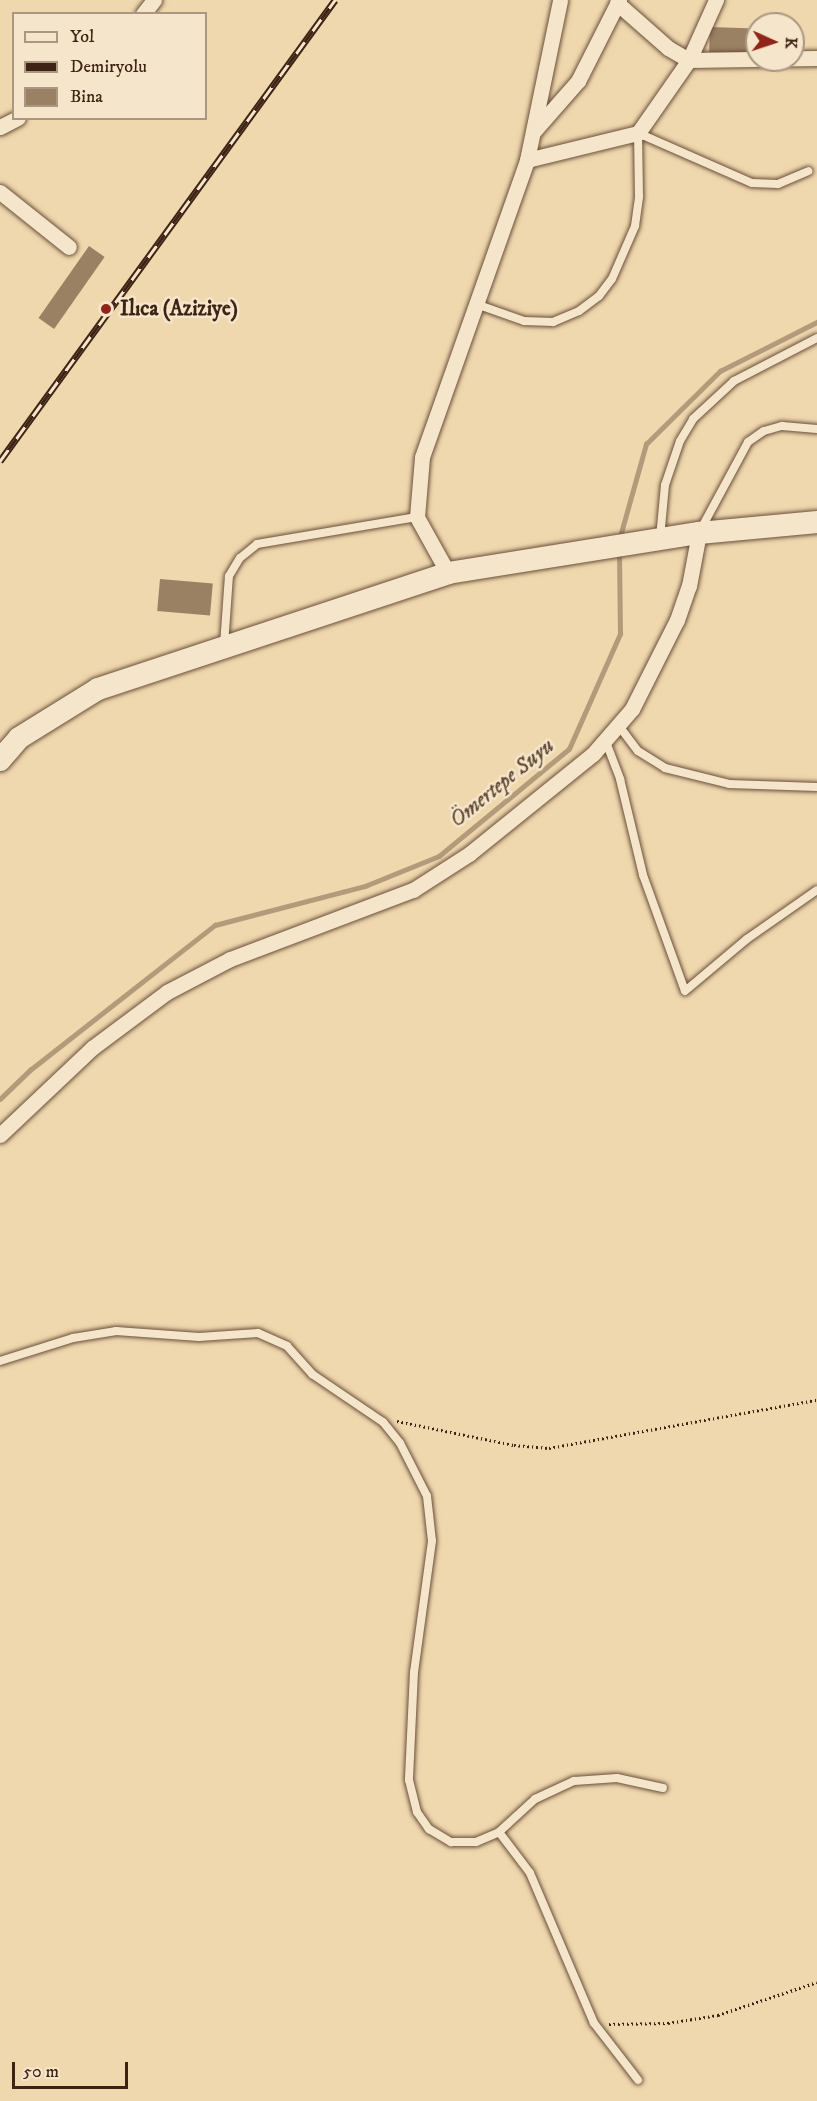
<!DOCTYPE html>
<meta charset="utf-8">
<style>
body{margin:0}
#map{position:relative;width:817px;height:2101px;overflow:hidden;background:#efd7ae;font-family:"IM FELL DW Pica",serif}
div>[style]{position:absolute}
.stream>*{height:4.5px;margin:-2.25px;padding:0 2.25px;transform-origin:2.25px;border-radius:2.25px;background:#b29a7a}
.building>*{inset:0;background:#9a8164;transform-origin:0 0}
.path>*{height:3px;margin-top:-1.5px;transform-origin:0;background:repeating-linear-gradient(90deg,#3d2314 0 1.5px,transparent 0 4.5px)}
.roads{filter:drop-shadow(0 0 2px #6a503a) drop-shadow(0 0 2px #6a503a)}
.lane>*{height:8px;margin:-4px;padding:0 4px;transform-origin:4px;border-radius:4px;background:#f5e5ca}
.street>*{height:15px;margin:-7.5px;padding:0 7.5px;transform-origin:7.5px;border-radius:7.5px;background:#f5e5ca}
.secondary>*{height:22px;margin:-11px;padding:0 11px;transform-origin:11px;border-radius:11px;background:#f5e5ca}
.rail>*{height:7px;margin-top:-3.5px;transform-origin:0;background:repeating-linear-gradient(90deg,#f5e5ca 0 14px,#3d2314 0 28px);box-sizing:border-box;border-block:2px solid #3d2314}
.dots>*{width:16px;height:16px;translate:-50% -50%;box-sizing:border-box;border:3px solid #f5e5ca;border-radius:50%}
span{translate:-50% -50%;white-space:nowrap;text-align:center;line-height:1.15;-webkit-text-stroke:5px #f5e5ca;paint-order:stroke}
.poi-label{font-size:21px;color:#3d2314;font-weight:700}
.left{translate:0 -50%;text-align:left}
.water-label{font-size:22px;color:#604733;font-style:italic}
.legend{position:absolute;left:12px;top:12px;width:195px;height:108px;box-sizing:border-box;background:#f5e5ca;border:2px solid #ab9781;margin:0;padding:8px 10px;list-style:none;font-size:18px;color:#3d2314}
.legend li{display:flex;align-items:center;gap:12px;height:30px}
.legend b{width:30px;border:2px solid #ab9781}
.north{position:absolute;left:745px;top:12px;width:60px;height:60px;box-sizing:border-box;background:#f5e5ca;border:2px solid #ab9781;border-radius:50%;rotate:93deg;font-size:16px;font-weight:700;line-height:24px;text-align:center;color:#3d2314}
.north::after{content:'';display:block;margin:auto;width:21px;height:27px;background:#8f2418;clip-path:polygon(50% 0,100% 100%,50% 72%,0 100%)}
.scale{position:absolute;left:12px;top:2062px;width:116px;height:27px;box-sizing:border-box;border:3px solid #3d2314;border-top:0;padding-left:8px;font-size:18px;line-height:21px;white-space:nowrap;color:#3d2314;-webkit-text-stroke:4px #f5e5ca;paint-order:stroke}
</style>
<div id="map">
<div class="stream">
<i style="left:619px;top:540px;width:100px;rotate:-74.3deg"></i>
<i style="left:646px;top:444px;width:104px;rotate:-44.6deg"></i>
<i style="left:720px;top:371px;width:109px;rotate:-26.8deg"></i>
<i style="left:0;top:1099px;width:42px;rotate:-44deg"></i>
<i style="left:30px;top:1070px;width:235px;rotate:-38.1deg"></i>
<i style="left:215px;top:925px;width:155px;rotate:-14.6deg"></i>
<i style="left:365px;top:886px;width:80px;rotate:-22.1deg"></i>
<i style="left:439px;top:856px;width:168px;rotate:-39.5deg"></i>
<i style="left:569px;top:749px;width:126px;rotate:-66.1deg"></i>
<i style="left:620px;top:634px;width:82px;rotate:-90.7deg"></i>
</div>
<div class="building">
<i style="left:710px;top:27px;width:38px;height:25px;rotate:2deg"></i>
<i style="left:89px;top:246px;width:19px;height:88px;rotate:35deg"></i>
<i style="left:160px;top:579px;width:53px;height:32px;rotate:5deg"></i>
</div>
<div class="path">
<i style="left:397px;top:1421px;width:119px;rotate:11.6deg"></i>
<i style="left:514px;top:1445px;width:35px;rotate:5deg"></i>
<i style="left:549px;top:1448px;width:272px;rotate:-10.2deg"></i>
<i style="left:609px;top:2024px;width:59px;rotate:-1deg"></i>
<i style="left:668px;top:2023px;width:51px;rotate:-9.1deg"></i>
<i style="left:718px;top:2015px;width:104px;rotate:-18.4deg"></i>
</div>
<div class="roads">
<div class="lane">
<i style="left:476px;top:304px;width:51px;rotate:19.5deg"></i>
<i style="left:524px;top:321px;width:29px;rotate:2deg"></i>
<i style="left:553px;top:322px;width:28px;rotate:-23deg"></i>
<i style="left:579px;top:311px;width:25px;rotate:-37deg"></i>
<i style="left:599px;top:296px;width:21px;rotate:-53deg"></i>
<i style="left:612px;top:279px;width:58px;rotate:-66.5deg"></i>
<i style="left:635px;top:226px;width:30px;rotate:-82deg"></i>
<i style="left:639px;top:196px;width:63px;rotate:-90.9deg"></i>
<i style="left:638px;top:133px;width:124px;rotate:23.7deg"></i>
<i style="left:752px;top:183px;width:26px;rotate:2deg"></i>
<i style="left:778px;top:184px;width:33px;rotate:-23deg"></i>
<i style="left:701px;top:529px;width:99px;rotate:-61.6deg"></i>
<i style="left:748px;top:442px;width:19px;rotate:-35deg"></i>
<i style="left:764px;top:431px;width:19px;rotate:-16deg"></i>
<i style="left:782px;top:426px;width:35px;rotate:5deg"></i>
<i style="left:660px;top:538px;width:53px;rotate:-84.6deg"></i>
<i style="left:665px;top:485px;width:46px;rotate:-71.2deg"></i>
<i style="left:680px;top:441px;width:26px;rotate:-59deg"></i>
<i style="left:693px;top:419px;width:56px;rotate:-42.8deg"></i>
<i style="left:734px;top:381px;width:93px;rotate:-27.4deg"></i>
<i style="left:224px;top:645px;width:69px;rotate:-85.9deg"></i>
<i style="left:229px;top:576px;width:21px;rotate:-59deg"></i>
<i style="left:240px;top:558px;width:22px;rotate:-39deg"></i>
<i style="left:257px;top:544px;width:162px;rotate:-9.6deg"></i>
<i style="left:619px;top:726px;width:31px;rotate:53deg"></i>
<i style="left:638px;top:751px;width:32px;rotate:32deg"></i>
<i style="left:665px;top:768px;width:66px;rotate:14deg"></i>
<i style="left:729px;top:784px;width:88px;rotate:2deg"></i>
<i style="left:606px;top:742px;width:40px;rotate:69deg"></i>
<i style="left:620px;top:779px;width:99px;rotate:76.5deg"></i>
<i style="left:643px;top:875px;width:123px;rotate:70.1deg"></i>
<i style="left:685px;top:991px;width:81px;rotate:-40deg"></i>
<i style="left:747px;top:939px;width:85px;rotate:-35deg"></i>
<i style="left:0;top:1361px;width:77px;rotate:-17.5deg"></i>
<i style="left:73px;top:1338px;width:44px;rotate:-9.2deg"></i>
<i style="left:116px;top:1331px;width:83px;rotate:4.1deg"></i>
<i style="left:199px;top:1337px;width:59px;rotate:-3.9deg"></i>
<i style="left:258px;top:1333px;width:32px;rotate:24deg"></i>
<i style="left:287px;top:1346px;width:38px;rotate:48deg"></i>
<i style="left:312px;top:1374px;width:86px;rotate:34.1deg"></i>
<i style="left:383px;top:1422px;width:27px;rotate:51deg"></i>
<i style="left:400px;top:1443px;width:59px;rotate:63deg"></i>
<i style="left:427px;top:1496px;width:45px;rotate:83.7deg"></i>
<i style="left:432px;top:1541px;width:132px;rotate:97.8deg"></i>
<i style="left:414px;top:1672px;width:108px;rotate:92.7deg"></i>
<i style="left:409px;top:1780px;width:33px;rotate:76deg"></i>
<i style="left:417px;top:1812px;width:21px;rotate:55deg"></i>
<i style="left:429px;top:1829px;width:26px;rotate:31deg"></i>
<i style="left:451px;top:1842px;width:25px"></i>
<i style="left:476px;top:1842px;width:25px;rotate:-23deg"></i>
<i style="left:499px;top:1832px;width:49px;rotate:-42.5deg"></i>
<i style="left:535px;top:1799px;width:43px;rotate:-24.8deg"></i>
<i style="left:574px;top:1781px;width:43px;rotate:-4deg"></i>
<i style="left:617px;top:1778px;width:47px;rotate:12.3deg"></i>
<i style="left:499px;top:1832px;width:51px;rotate:52.9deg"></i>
<i style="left:530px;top:1873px;width:163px;rotate:66.9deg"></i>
<i style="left:594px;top:2023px;width:72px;rotate:52.3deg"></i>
</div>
<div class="street">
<i style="left:617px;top:3px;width:68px;rotate:41.4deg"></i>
<i style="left:668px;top:48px;width:24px;rotate:30deg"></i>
<i style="left:689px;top:60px;width:128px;rotate:-0.9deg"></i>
<i style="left:143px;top:14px;width:18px;rotate:-52deg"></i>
<i style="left:0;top:127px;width:20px;rotate:-27deg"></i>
<i style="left:534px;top:131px;width:67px;rotate:-48.7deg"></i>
<i style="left:578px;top:81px;width:91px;rotate:-63.2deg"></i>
<i style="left:527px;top:160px;width:114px;rotate:-13.7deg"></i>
<i style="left:638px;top:133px;width:89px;rotate:-55.1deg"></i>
<i style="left:689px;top:60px;width:66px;rotate:-65.8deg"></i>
<i style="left:0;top:192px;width:88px;rotate:38.6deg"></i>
<i style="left:448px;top:573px;width:64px;rotate:-119deg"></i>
<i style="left:417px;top:517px;width:60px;rotate:-85.2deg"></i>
<i style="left:422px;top:457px;width:315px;rotate:-70.5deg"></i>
<i style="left:527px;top:160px;width:163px;rotate:-78.3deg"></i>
<i style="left:0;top:1135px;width:127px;rotate:-43.4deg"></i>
<i style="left:92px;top:1048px;width:94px;rotate:-36.7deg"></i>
<i style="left:167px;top:992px;width:71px;rotate:-27.6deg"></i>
<i style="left:230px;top:959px;width:196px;rotate:-20.7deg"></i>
<i style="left:413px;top:890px;width:67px;rotate:-32.7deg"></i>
<i style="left:469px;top:854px;width:159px;rotate:-38.9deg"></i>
<i style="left:593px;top:754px;width:60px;rotate:-49.1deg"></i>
<i style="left:632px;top:709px;width:100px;rotate:-63.2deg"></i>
<i style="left:677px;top:620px;width:36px;rotate:-71deg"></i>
<i style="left:689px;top:586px;width:54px;rotate:-79.3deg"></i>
</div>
<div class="secondary">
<i style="left:0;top:760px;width:29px;rotate:-49deg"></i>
<i style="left:19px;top:738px;width:93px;rotate:-31.8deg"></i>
<i style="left:98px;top:689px;width:369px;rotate:-18.3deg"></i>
<i style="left:448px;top:573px;width:254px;rotate:-9.1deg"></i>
<i style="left:699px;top:533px;width:119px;rotate:-5.3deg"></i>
</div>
</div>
<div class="rail">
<i style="left:0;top:461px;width:570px;rotate:-53.99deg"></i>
</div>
<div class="dots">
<i style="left:106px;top:309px;background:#8f2418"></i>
</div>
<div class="poi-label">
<span class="left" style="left:120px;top:309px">Ilıca (Aziziye)</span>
</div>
<div class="water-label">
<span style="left:502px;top:783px;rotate:-39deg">Ömertepe Suyu</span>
</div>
<ul class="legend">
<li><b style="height:8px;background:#f5e5ca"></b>Yol</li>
<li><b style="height:8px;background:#3d2314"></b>Demiryolu</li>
<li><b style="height:16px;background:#9a8164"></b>Bina</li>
</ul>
<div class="north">K</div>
<div class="scale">50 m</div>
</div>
